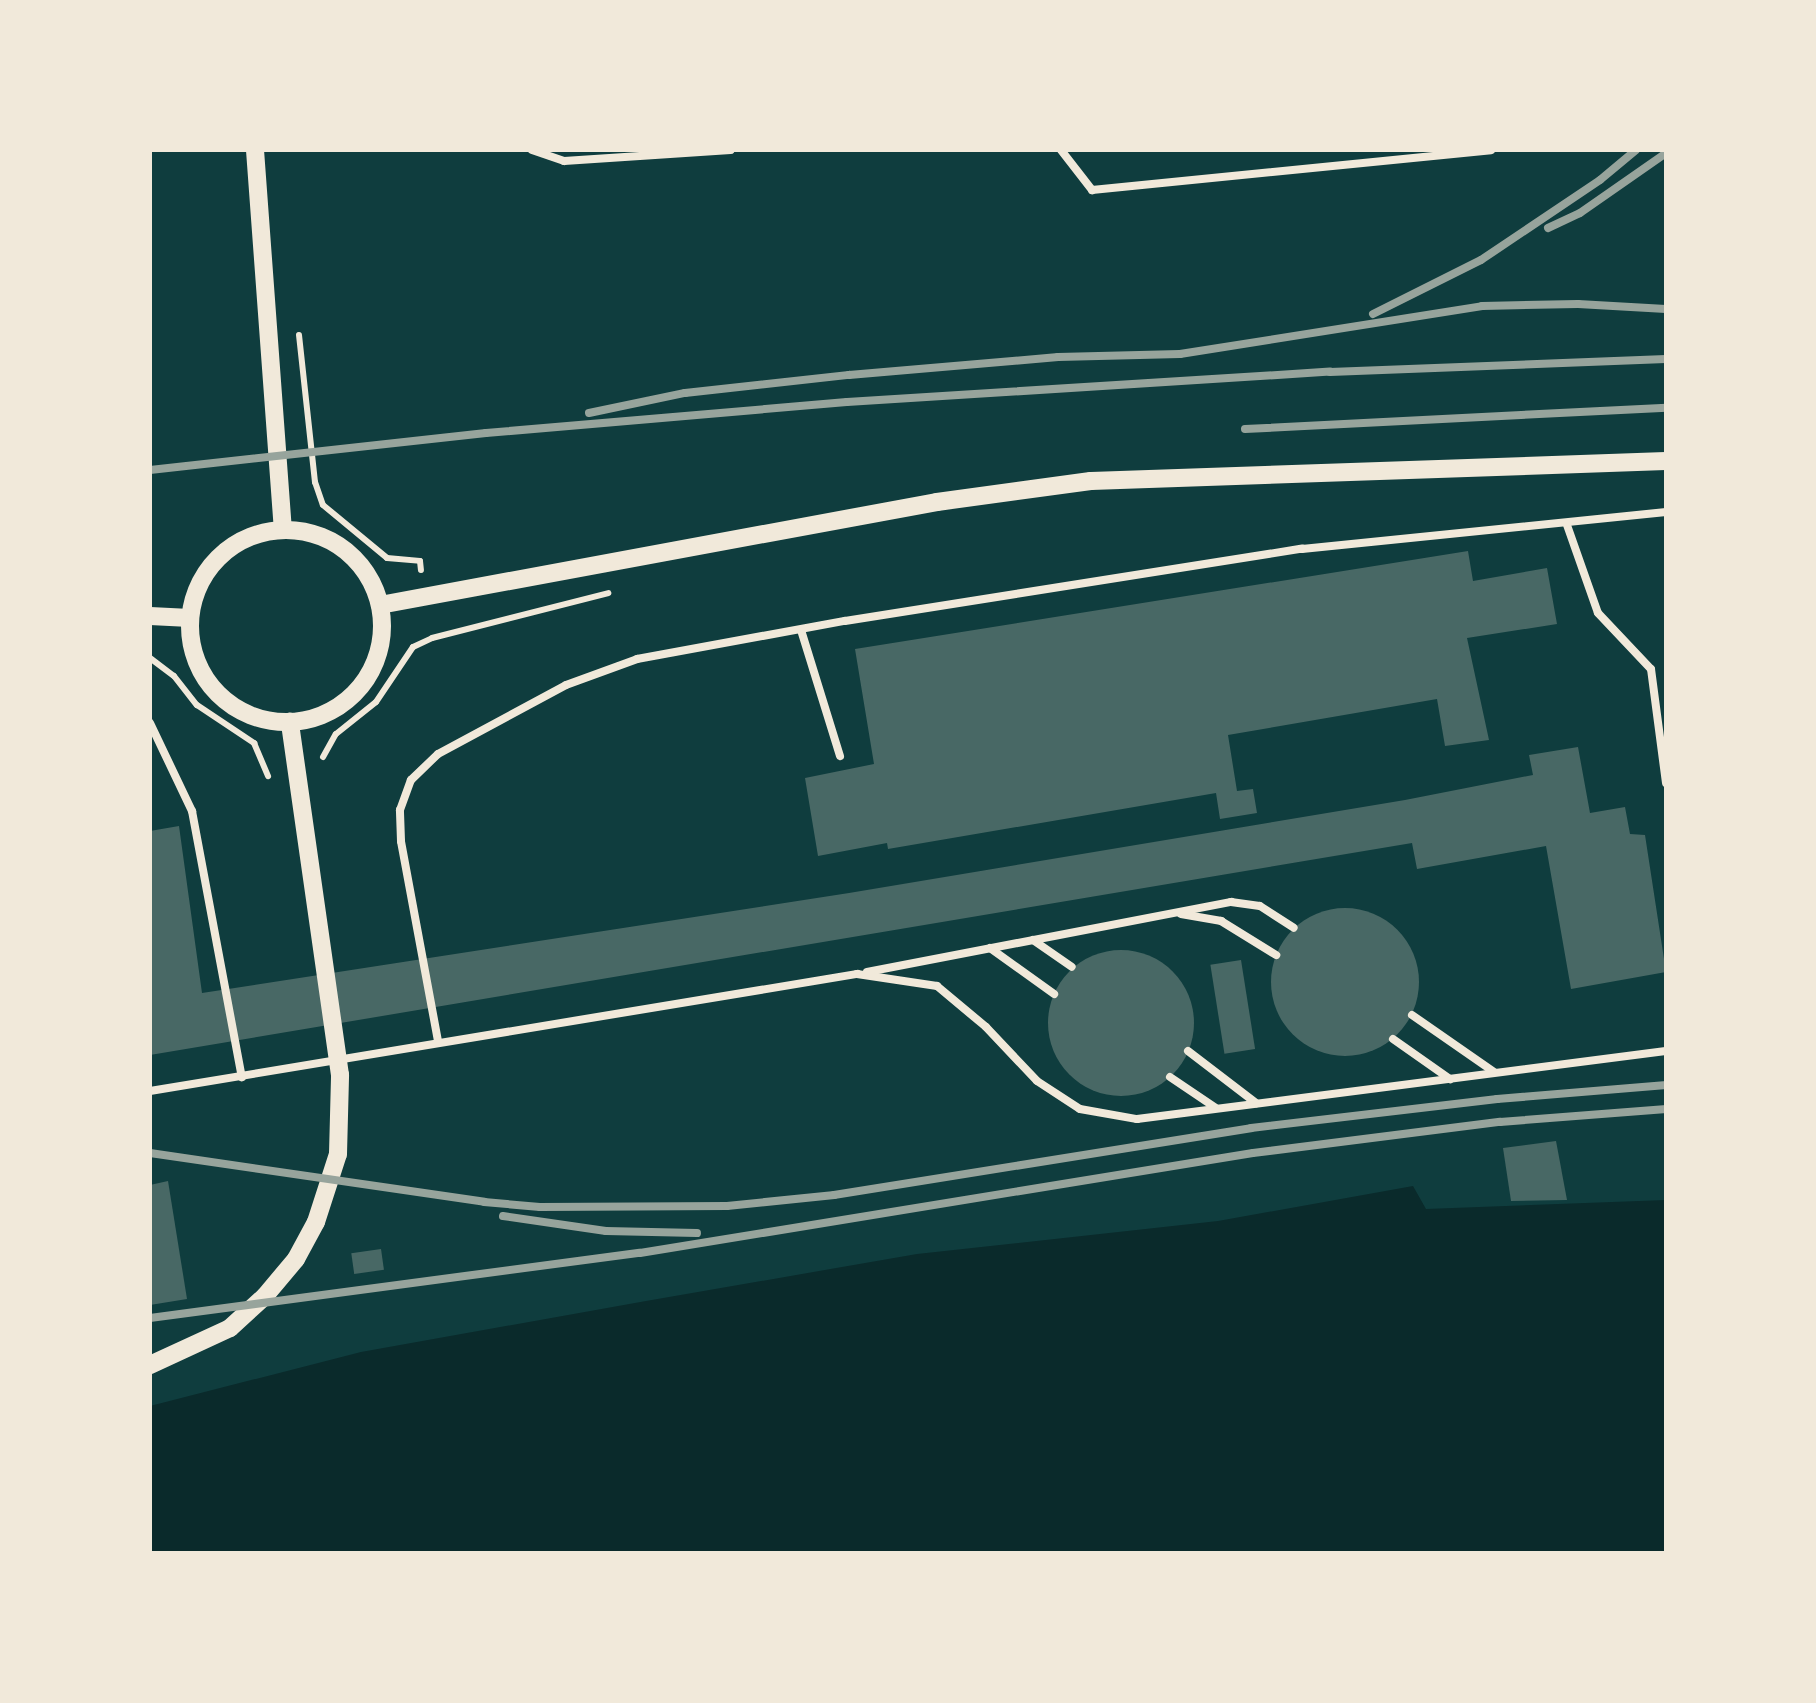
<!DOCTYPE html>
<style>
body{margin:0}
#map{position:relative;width:1816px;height:1703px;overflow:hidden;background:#0f3d3e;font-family:"Roboto Condensed",sans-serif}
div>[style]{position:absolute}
.water>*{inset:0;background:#0a2a2b}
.building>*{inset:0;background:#486865;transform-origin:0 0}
.round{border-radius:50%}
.path>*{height:6px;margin:-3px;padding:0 3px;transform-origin:3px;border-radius:3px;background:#f1e9da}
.service>*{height:8px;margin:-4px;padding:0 4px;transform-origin:4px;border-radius:4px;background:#f1e9da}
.tertiary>*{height:18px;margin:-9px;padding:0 9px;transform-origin:9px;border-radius:9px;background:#f1e9da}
.tertiary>.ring{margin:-9px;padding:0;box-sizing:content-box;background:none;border:18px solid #f1e9da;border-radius:50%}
.rail>*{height:8px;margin:-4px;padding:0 4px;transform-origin:4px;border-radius:4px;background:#97a49c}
span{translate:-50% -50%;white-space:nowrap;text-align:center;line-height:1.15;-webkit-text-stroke:9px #f1e9da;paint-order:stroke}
.frame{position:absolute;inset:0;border:152px solid #f1e9da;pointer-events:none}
</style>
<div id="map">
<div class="water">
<i style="clip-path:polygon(1413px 1186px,1426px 1209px,1666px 1200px,1666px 1553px,150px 1553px,150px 1406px,361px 1352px,646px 1301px,917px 1254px,1218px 1221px)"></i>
</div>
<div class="building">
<i style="clip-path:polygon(1468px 551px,1473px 581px,1547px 568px,1557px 624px,1467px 638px,1489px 740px,1445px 746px,1437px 699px,1228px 735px,1237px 791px,1253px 789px,1257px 813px,1220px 819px,1216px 793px,888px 849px,887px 843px,818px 856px,805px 778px,874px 764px,855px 649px)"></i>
<i style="clip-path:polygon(1578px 747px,1590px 813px,1625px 807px,1630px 834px,1645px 835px,1666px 972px,1571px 989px,1546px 846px,1417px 869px,1412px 843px,150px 1055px,150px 831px,179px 826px,202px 993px,849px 893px,1405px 800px,1533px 775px,1529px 755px)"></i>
<i class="round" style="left:1271px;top:908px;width:148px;height:148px"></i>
<i class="round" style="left:1048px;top:950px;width:146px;height:146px"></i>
<i style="left:1241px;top:960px;width:90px;height:31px;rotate:81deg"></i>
<i style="clip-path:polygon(1556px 1141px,1567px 1200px,1511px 1201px,1503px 1148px)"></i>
<i style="clip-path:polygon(168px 1181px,187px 1299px,150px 1305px,150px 1185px)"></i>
<i style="left:381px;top:1249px;width:21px;height:30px;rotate:82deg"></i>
</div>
<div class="path">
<i style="left:299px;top:335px;width:148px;rotate:83.8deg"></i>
<i style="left:315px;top:482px;width:24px;rotate:71deg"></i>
<i style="left:323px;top:505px;width:83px;rotate:39.6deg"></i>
<i style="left:387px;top:558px;width:33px;rotate:5deg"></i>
<i style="left:420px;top:561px;width:9px;rotate:84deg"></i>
<i style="left:150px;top:658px;width:30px;rotate:37deg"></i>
<i style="left:174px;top:676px;width:37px;rotate:52deg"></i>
<i style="left:197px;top:705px;width:69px;rotate:33.7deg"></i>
<i style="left:254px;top:743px;width:36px;rotate:67deg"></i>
<i style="left:323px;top:757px;width:26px;rotate:-61deg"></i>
<i style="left:336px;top:734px;width:51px;rotate:-38.7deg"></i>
<i style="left:376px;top:702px;width:66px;rotate:-56.1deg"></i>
<i style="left:413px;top:647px;width:21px;rotate:-25deg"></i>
<i style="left:432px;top:638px;width:182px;rotate:-14.3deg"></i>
</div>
<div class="service">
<i style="left:532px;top:150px;width:34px;rotate:19deg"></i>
<i style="left:564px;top:161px;width:167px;rotate:-3.8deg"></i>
<i style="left:1061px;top:150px;width:51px;rotate:52.2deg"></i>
<i style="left:1092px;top:190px;width:401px;rotate:-5.7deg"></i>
<i style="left:1567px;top:525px;width:93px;rotate:70.6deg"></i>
<i style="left:1598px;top:613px;width:77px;rotate:46.6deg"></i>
<i style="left:1651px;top:669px;width:115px;rotate:82.5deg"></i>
<i style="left:801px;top:630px;width:132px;rotate:72.8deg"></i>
<i style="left:150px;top:723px;width:98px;rotate:64.5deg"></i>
<i style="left:192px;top:811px;width:271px;rotate:79.4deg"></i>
<i style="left:1181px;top:914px;width:41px;rotate:9.9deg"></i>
<i style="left:1221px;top:921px;width:65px;rotate:31.7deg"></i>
<i style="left:1033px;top:940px;width:47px;rotate:34.7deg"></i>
<i style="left:990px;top:948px;width:79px;rotate:35.7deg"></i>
<i style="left:867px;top:972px;width:371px;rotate:-10.9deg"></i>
<i style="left:1231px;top:902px;width:29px;rotate:8deg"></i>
<i style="left:1260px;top:906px;width:40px;rotate:32.9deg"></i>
<i style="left:1412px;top:1015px;width:100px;rotate:34.8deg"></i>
<i style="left:1393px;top:1039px;width:70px;rotate:35.1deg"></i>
<i style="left:438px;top:1041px;width:203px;rotate:-100.5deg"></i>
<i style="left:401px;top:841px;width:31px;rotate:-92deg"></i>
<i style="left:400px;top:810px;width:32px;rotate:-70deg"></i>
<i style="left:411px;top:780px;width:37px;rotate:-44deg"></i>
<i style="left:438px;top:754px;width:145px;rotate:-28.3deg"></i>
<i style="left:566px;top:685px;width:76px;rotate:-20.1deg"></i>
<i style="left:637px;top:659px;width:211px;rotate:-10.4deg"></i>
<i style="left:845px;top:621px;width:463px;rotate:-9deg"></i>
<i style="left:1302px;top:549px;width:366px;rotate:-5.8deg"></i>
<i style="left:1188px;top:1051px;width:86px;rotate:37.4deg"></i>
<i style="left:1170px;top:1077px;width:55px;rotate:34deg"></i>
<i style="left:150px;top:1091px;width:717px;rotate:-9.4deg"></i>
<i style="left:857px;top:974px;width:81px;rotate:8.5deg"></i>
<i style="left:937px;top:986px;width:64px;rotate:39.9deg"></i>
<i style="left:986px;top:1027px;width:74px;rotate:46.6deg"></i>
<i style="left:1037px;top:1081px;width:51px;rotate:33.1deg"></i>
<i style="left:1080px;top:1109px;width:58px;rotate:10deg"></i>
<i style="left:1137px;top:1119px;width:533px;rotate:-7.32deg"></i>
</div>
<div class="tertiary">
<i style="left:255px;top:150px;width:381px;rotate:85.8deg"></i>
<i class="ring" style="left:190px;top:530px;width:174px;height:174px"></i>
<i style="left:380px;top:605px;width:566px;rotate:-10.48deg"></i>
<i style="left:937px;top:502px;width:155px;rotate:-7.8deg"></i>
<i style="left:1091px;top:481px;width:575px;rotate:-1.99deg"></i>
<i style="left:150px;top:616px;width:40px;rotate:2.9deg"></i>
<i style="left:150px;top:1365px;width:88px;rotate:-24.8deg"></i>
<i style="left:230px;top:1328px;width:47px;rotate:-42.4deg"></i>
<i style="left:265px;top:1296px;width:48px;rotate:-50deg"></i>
<i style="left:296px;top:1259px;width:42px;rotate:-61.6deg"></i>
<i style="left:316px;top:1222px;width:71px;rotate:-72.1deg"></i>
<i style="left:338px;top:1154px;width:79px;rotate:-88.5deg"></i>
<i style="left:340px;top:1075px;width:357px;rotate:-98.1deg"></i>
</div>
<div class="rail">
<i style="left:1548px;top:228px;width:35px;rotate:-25deg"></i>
<i style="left:1580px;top:213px;width:105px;rotate:-34.9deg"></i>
<i style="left:1373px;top:314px;width:121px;rotate:-26.6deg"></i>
<i style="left:1481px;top:260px;width:143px;rotate:-33.9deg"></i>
<i style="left:1600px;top:180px;width:47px;rotate:-39.8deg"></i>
<i style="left:589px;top:413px;width:98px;rotate:-11.8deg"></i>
<i style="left:685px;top:393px;width:165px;rotate:-6.3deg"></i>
<i style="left:849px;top:375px;width:210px;rotate:-4.9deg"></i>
<i style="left:1058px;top:357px;width:122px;rotate:-1.4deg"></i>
<i style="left:1180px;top:354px;width:306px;rotate:-9deg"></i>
<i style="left:1482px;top:306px;width:96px;rotate:-1.2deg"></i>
<i style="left:1578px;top:304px;width:88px;rotate:3.3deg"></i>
<i style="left:1245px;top:429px;width:422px;rotate:-2.9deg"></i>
<i style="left:150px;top:470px;width:338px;rotate:-6.3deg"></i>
<i style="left:486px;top:433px;width:362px;rotate:-4.9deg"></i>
<i style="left:847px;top:402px;width:484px;rotate:-3.6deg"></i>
<i style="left:1330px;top:372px;width:336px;rotate:-2.2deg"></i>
<i style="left:150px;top:1153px;width:338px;rotate:8.3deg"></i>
<i style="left:484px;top:1202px;width:56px;rotate:5.1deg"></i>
<i style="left:540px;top:1207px;width:187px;rotate:-0.3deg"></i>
<i style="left:727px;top:1206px;width:108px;rotate:-5.9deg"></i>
<i style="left:834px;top:1195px;width:422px;rotate:-9.1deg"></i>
<i style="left:1251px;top:1128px;width:248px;rotate:-6.7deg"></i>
<i style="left:1497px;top:1099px;width:170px;rotate:-4.7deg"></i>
<i style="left:503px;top:1216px;width:104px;rotate:8.3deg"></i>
<i style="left:606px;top:1231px;width:91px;rotate:1.3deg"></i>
<i style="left:150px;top:1318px;width:494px;rotate:-7.6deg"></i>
<i style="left:640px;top:1253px;width:621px;rotate:-9.27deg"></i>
<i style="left:1253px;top:1153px;width:249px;rotate:-7.2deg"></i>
<i style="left:1500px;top:1122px;width:167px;rotate:-4.5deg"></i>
</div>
<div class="frame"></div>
</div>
